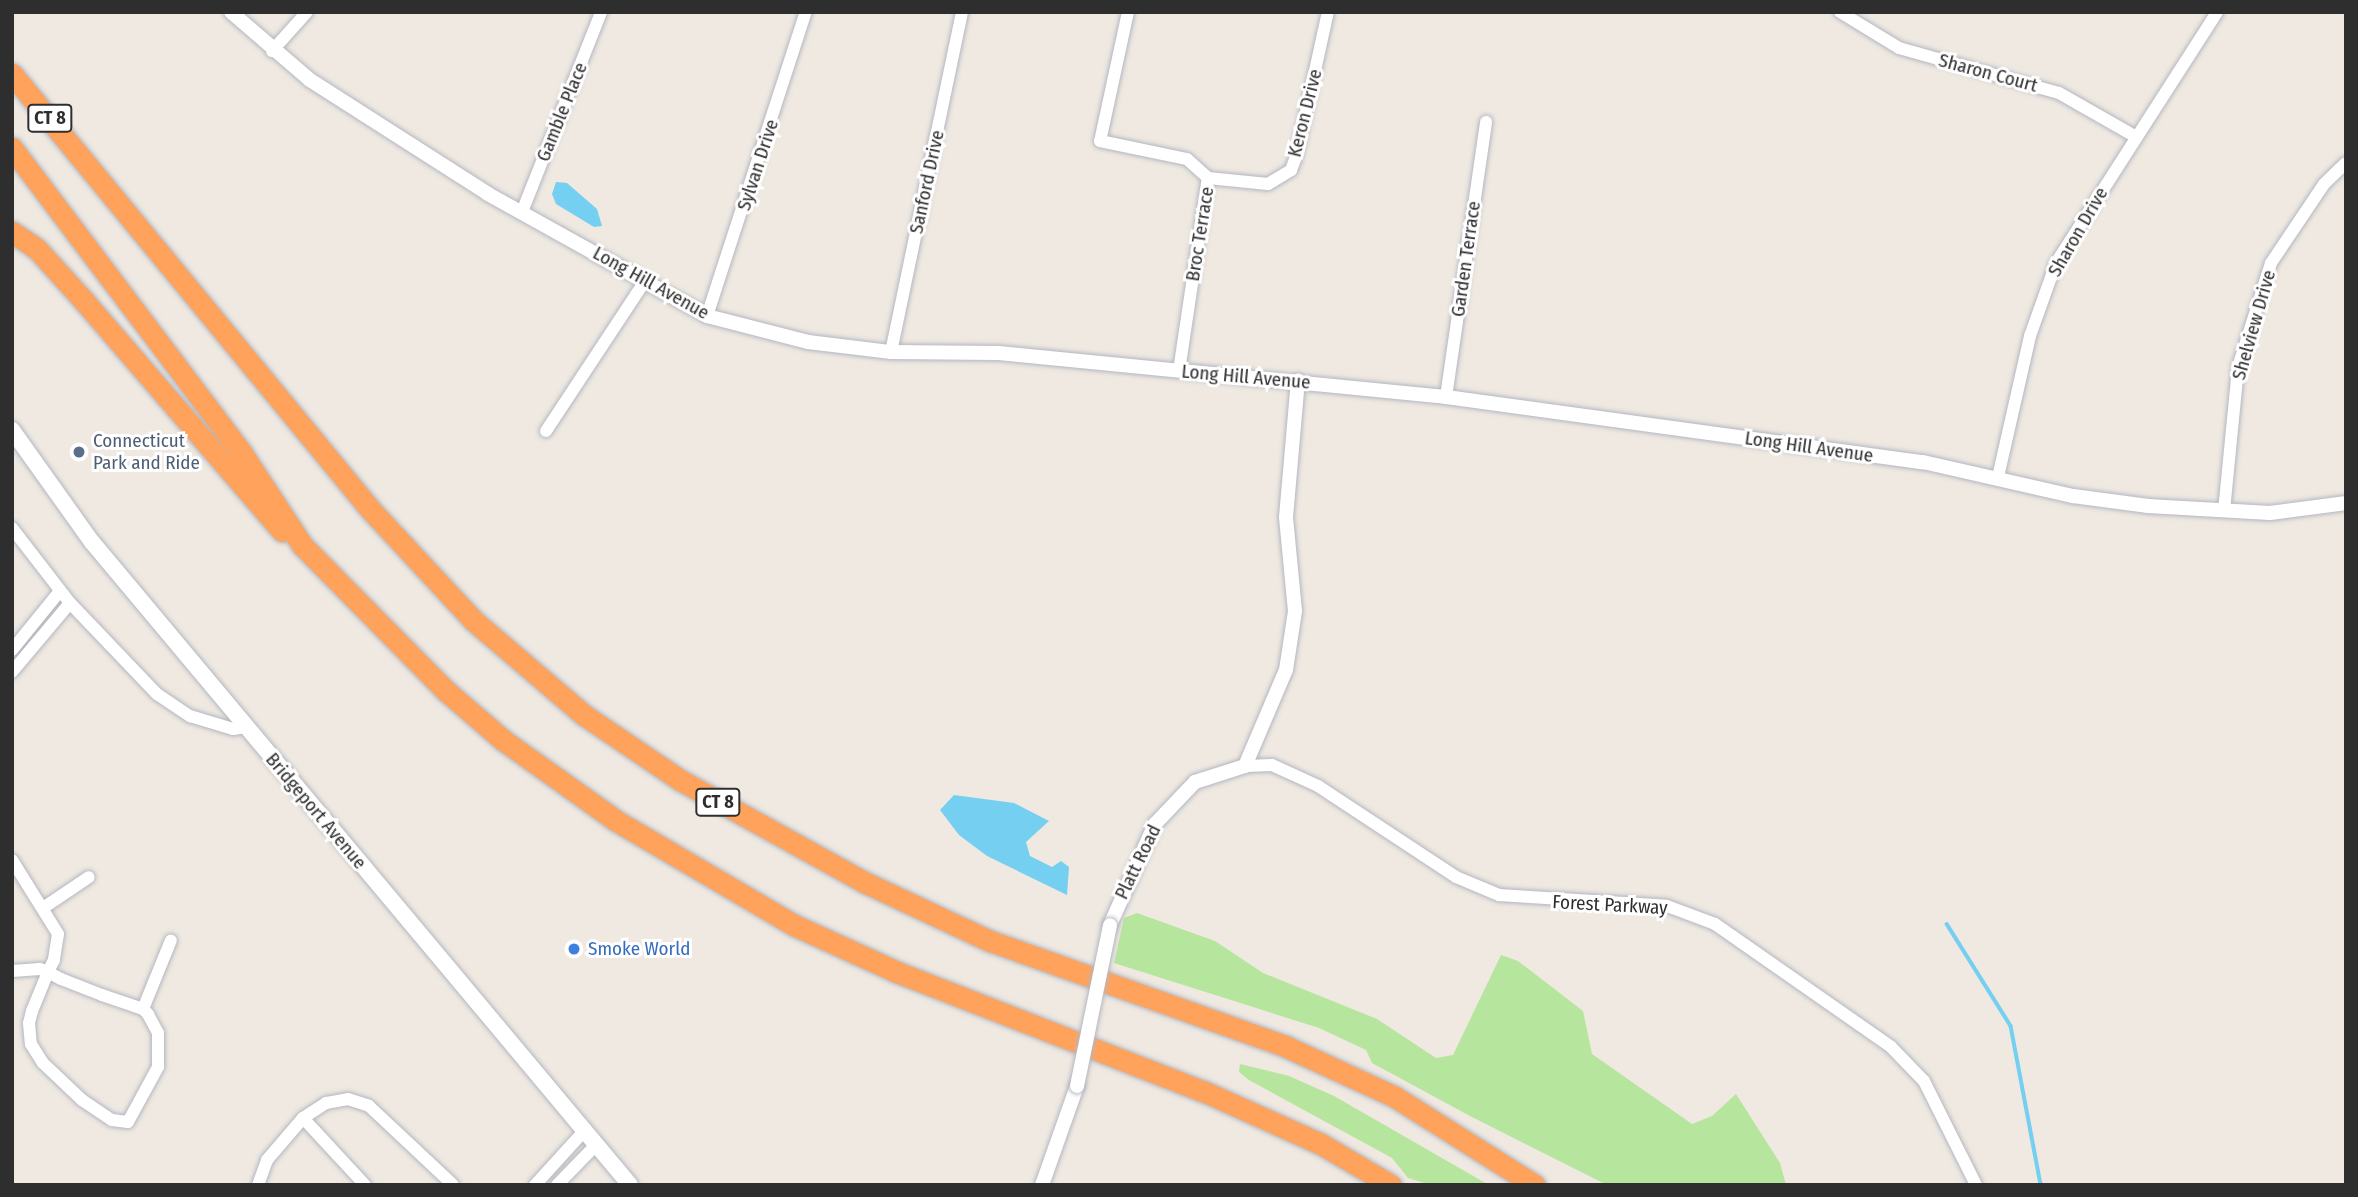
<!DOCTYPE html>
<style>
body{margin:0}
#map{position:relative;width:2358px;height:1197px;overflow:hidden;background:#efe9e1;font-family:"Fira Sans Condensed",sans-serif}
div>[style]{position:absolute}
.green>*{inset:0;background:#b6e59e}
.water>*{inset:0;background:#75cff0}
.stream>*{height:3.5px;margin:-1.75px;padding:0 1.75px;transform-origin:1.75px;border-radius:1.75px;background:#75cff0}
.roads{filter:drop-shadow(0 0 2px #b4b7c1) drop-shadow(0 0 2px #b4b7c1)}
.minor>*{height:12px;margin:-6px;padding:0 6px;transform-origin:6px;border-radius:6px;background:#fff}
.tertiary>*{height:14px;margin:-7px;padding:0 7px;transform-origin:7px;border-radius:7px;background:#fff}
.secondary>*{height:16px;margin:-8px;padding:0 8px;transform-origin:8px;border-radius:8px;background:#fff}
.motorway>*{height:21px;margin:-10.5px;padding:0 10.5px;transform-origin:10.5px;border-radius:10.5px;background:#ffa35c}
.bridges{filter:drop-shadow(0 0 2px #b4b7c1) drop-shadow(0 0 2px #b4b7c1)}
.tertiary-bridge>*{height:14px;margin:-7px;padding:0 7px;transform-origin:7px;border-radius:7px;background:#fff}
.dots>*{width:19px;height:19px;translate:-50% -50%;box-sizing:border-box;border:4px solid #fff;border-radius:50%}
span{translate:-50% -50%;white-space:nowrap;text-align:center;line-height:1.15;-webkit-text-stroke:6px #fff;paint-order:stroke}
.shield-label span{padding:2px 5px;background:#fff;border:2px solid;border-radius:5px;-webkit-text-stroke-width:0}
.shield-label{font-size:18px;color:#2e2e2e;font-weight:700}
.street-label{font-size:19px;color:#2e2e2e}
.service-label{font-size:19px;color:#4e5e75}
.left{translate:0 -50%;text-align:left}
.shop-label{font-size:19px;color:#366cbe}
.frame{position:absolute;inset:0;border:14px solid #2e2e2e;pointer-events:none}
</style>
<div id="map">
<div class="green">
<i style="clip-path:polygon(1137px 913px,1215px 941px,1263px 973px,1377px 1019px,1436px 1058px,1453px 1055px,1501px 955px,1518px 961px,1583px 1011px,1592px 1054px,1692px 1124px,1712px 1116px,1736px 1094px,1780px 1163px,1786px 1185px,1607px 1185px,1470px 1116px,1372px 1063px,1366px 1050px,1319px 1028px,1114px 963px,1124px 918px)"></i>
<i style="clip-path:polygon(1240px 1064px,1289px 1076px,1334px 1096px,1489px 1185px,1431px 1185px,1408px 1178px,1392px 1158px,1249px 1080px,1239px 1072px)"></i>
</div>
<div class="water">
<i style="clip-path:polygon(556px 182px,567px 183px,597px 209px,602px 226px,594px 227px,556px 204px,552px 194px)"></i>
<i style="clip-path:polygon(954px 795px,1014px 803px,1049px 821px,1026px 842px,1030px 856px,1052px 867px,1061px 861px,1069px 867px,1067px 895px,987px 856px,959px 835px,940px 810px)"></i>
</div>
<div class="stream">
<i style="left:1947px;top:924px;width:120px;rotate:57.9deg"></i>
<i style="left:2011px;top:1026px;width:162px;rotate:79.3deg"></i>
</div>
<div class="roads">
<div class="minor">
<i style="left:1128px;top:12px;width:132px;rotate:102.2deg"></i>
<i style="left:1100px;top:141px;width:89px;rotate:11.7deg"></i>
<i style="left:1187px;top:159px;width:28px;rotate:42deg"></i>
<i style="left:1208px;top:178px;width:60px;rotate:5.7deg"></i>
<i style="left:1268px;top:184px;width:27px;rotate:-31deg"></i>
<i style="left:1291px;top:170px;width:14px;rotate:-69deg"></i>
<i style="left:1296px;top:157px;width:148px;rotate:-77.6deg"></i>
<i style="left:1840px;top:12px;width:69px;rotate:31.4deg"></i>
<i style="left:1899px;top:48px;width:166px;rotate:15.7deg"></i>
<i style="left:2059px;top:93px;width:89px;rotate:29.7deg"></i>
<i style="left:272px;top:51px;width:52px;rotate:-48.1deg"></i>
<i style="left:522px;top:212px;width:215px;rotate:-68.4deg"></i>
<i style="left:707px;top:316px;width:320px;rotate:-72deg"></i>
<i style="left:891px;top:352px;width:347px;rotate:-78.2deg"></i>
<i style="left:1179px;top:371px;width:195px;rotate:-81.5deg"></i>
<i style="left:1446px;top:397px;width:278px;rotate:-81.7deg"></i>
<i style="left:546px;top:431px;width:180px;rotate:-56.6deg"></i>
<i style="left:1998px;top:477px;width:145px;rotate:-77.2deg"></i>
<i style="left:2030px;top:336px;width:77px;rotate:-70.4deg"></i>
<i style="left:2056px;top:263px;width:298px;rotate:-57.3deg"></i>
<i style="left:2224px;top:511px;width:145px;rotate:-84.4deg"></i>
<i style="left:2238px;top:367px;width:109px;rotate:-72.4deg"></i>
<i style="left:2271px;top:263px;width:95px;rotate:-56.1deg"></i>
<i style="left:2324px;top:184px;width:30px;rotate:-44deg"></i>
<i style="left:12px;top:528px;width:95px;rotate:52.3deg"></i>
<i style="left:70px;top:603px;width:126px;rotate:46.3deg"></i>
<i style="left:157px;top:694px;width:40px;rotate:34deg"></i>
<i style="left:190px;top:716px;width:45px;rotate:16.8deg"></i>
<i style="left:233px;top:729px;width:13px;rotate:-9deg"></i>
<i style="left:12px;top:650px;width:76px;rotate:-50.9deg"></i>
<i style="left:12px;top:672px;width:90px;rotate:-50deg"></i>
<i style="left:1245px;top:766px;width:27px;rotate:-2deg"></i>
<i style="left:1272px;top:765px;width:51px;rotate:24.5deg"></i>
<i style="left:1318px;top:786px;width:165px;rotate:33.4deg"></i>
<i style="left:1456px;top:877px;width:47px;rotate:22.7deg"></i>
<i style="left:1499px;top:895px;width:168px;rotate:3.7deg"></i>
<i style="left:1667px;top:906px;width:51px;rotate:20.6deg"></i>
<i style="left:1715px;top:924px;width:215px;rotate:34.9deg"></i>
<i style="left:1891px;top:1047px;width:47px;rotate:45.9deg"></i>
<i style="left:1924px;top:1081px;width:116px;rotate:63.4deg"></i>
<i style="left:12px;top:860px;width:87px;rotate:58.1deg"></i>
<i style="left:58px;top:934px;width:26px;rotate:99deg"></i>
<i style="left:54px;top:960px;width:13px;rotate:117deg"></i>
<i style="left:48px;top:972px;width:42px;rotate:112.3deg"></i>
<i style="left:32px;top:1011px;width:12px;rotate:104deg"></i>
<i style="left:29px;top:1023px;width:21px;rotate:85deg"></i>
<i style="left:31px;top:1044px;width:22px;rotate:58deg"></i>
<i style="left:43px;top:1063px;width:54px;rotate:43.5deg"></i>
<i style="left:82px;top:1100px;width:36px;rotate:34deg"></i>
<i style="left:112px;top:1120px;width:16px;rotate:7deg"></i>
<i style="left:128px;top:1122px;width:63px;rotate:-61.4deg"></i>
<i style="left:158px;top:1067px;width:34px;rotate:-90deg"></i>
<i style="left:158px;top:1033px;width:21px;rotate:-118deg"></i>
<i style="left:148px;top:1014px;width:7px;rotate:-135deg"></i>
<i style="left:143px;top:1009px;width:43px;rotate:-161.1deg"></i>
<i style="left:102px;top:995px;width:44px;rotate:-158.7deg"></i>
<i style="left:61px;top:979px;width:15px;rotate:-152deg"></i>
<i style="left:48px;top:972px;width:9px;rotate:-159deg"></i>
<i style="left:40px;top:969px;width:28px;rotate:176deg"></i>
<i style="left:43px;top:908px;width:55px;rotate:-34deg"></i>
<i style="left:143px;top:1009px;width:74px;rotate:-67.9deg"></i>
<i style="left:303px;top:1118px;width:91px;rotate:47.2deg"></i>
<i style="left:258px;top:1185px;width:27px;rotate:-70deg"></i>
<i style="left:267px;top:1160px;width:55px;rotate:-49.4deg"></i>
<i style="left:303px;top:1118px;width:27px;rotate:-33deg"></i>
<i style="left:326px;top:1103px;width:22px;rotate:-10deg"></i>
<i style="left:348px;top:1099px;width:22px;rotate:18deg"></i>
<i style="left:369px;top:1106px;width:115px;rotate:43.2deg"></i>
<i style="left:535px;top:1185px;width:74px;rotate:-47.7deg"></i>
<i style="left:557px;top:1185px;width:57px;rotate:-45.7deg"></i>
</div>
<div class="tertiary">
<i style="left:231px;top:12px;width:104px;rotate:40.7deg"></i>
<i style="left:310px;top:80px;width:211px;rotate:32.6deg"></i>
<i style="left:488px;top:194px;width:251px;rotate:29.1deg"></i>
<i style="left:707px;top:316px;width:104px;rotate:14.4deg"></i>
<i style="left:808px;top:342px;width:84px;rotate:6.9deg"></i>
<i style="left:891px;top:352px;width:107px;rotate:0.5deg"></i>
<i style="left:998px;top:353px;width:450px;rotate:5.6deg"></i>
<i style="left:1446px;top:397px;width:481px;rotate:7.8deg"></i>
<i style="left:1923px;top:462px;width:154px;rotate:12.8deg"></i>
<i style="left:2073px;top:496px;width:76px;rotate:7.6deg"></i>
<i style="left:2148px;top:506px;width:122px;rotate:3.3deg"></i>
<i style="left:2270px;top:513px;width:77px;rotate:-7.5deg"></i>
<i style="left:1110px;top:925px;width:111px;rotate:-66deg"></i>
<i style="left:1155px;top:824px;width:58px;rotate:-46.4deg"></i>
<i style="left:1195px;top:782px;width:52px;rotate:-17.7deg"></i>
<i style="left:1245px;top:766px;width:104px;rotate:-66.9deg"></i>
<i style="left:1286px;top:670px;width:60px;rotate:-81.3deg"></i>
<i style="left:1295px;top:611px;width:94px;rotate:-95.5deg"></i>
<i style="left:1286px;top:517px;width:137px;rotate:-85deg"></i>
<i style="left:1042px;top:1185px;width:105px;rotate:-70.5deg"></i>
</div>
<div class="secondary">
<i style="left:12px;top:430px;width:138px;rotate:54.5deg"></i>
<i style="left:92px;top:542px;width:838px;rotate:50.08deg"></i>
</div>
<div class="motorway">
<i style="left:12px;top:74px;width:563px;rotate:50.55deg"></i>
<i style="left:370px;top:509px;width:151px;rotate:47.1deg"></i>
<i style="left:473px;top:620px;width:146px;rotate:40.6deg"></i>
<i style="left:584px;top:715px;width:116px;rotate:34.1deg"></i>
<i style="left:680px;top:780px;width:210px;rotate:29deg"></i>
<i style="left:864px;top:882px;width:139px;rotate:25.1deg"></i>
<i style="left:990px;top:941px;width:315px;rotate:19.6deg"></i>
<i style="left:1287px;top:1047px;width:119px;rotate:24.8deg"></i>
<i style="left:1395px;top:1097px;width:165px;rotate:32.2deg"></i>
<i style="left:12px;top:148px;width:381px;rotate:53deg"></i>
<i style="left:241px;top:452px;width:111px;rotate:56.7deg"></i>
<i style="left:302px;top:545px;width:204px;rotate:45.4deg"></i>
<i style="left:445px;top:690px;width:77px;rotate:40.8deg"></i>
<i style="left:503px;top:740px;width:138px;rotate:35.5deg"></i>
<i style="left:615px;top:820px;width:210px;rotate:30.4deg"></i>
<i style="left:796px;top:926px;width:111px;rotate:24.5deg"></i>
<i style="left:897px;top:972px;width:328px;rotate:21.3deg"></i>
<i style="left:1203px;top:1091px;width:129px;rotate:24.2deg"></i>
<i style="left:1321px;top:1144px;width:81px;rotate:30.4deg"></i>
<i style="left:12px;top:232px;width:30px;rotate:34deg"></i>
<i style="left:37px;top:249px;width:72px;rotate:47.8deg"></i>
<i style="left:85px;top:302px;width:302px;rotate:49.3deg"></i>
</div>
</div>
<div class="bridges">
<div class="tertiary-bridge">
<i style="left:1077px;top:1086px;width:164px;rotate:-78.4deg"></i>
</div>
</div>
<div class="dots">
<i style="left:79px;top:452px;background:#5c6f8a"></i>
<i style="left:574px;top:949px;background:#3f7fe0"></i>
</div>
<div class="shield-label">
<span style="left:50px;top:118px">CT 8</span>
<span style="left:718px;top:802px">CT 8</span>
</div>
<div class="street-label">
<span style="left:1988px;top:73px;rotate:15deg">Sharon Court</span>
<span style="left:562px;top:112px;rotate:-68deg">Gamble Place</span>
<span style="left:1305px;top:113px;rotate:-76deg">Keron Drive</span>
<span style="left:758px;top:165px;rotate:-72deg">Sylvan Drive</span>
<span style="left:927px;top:182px;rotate:-78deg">Sanford Drive</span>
<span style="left:2078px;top:232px;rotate:-60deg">Sharon Drive</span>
<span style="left:1200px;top:234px;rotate:-81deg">Broc Terrace</span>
<span style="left:1466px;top:259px;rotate:-82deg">Garden Terrace</span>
<span style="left:651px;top:283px;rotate:29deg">Long Hill Avenue</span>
<span style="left:2254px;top:325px;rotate:-74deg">Shelview Drive</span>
<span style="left:1246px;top:377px;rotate:5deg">Long Hill Avenue</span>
<span style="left:1809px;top:447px;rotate:8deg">Long Hill Avenue</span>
<span style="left:316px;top:811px;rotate:50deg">Bridgeport Avenue</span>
<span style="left:1138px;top:862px;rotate:-64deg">Platt Road</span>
<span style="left:1610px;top:905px;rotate:3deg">Forest Parkway</span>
</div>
<div class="service-label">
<span class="left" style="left:93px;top:452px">Connecticut<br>Park and Ride</span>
</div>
<div class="shop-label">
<span class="left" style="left:588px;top:949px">Smoke World</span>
</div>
<div class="frame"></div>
</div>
